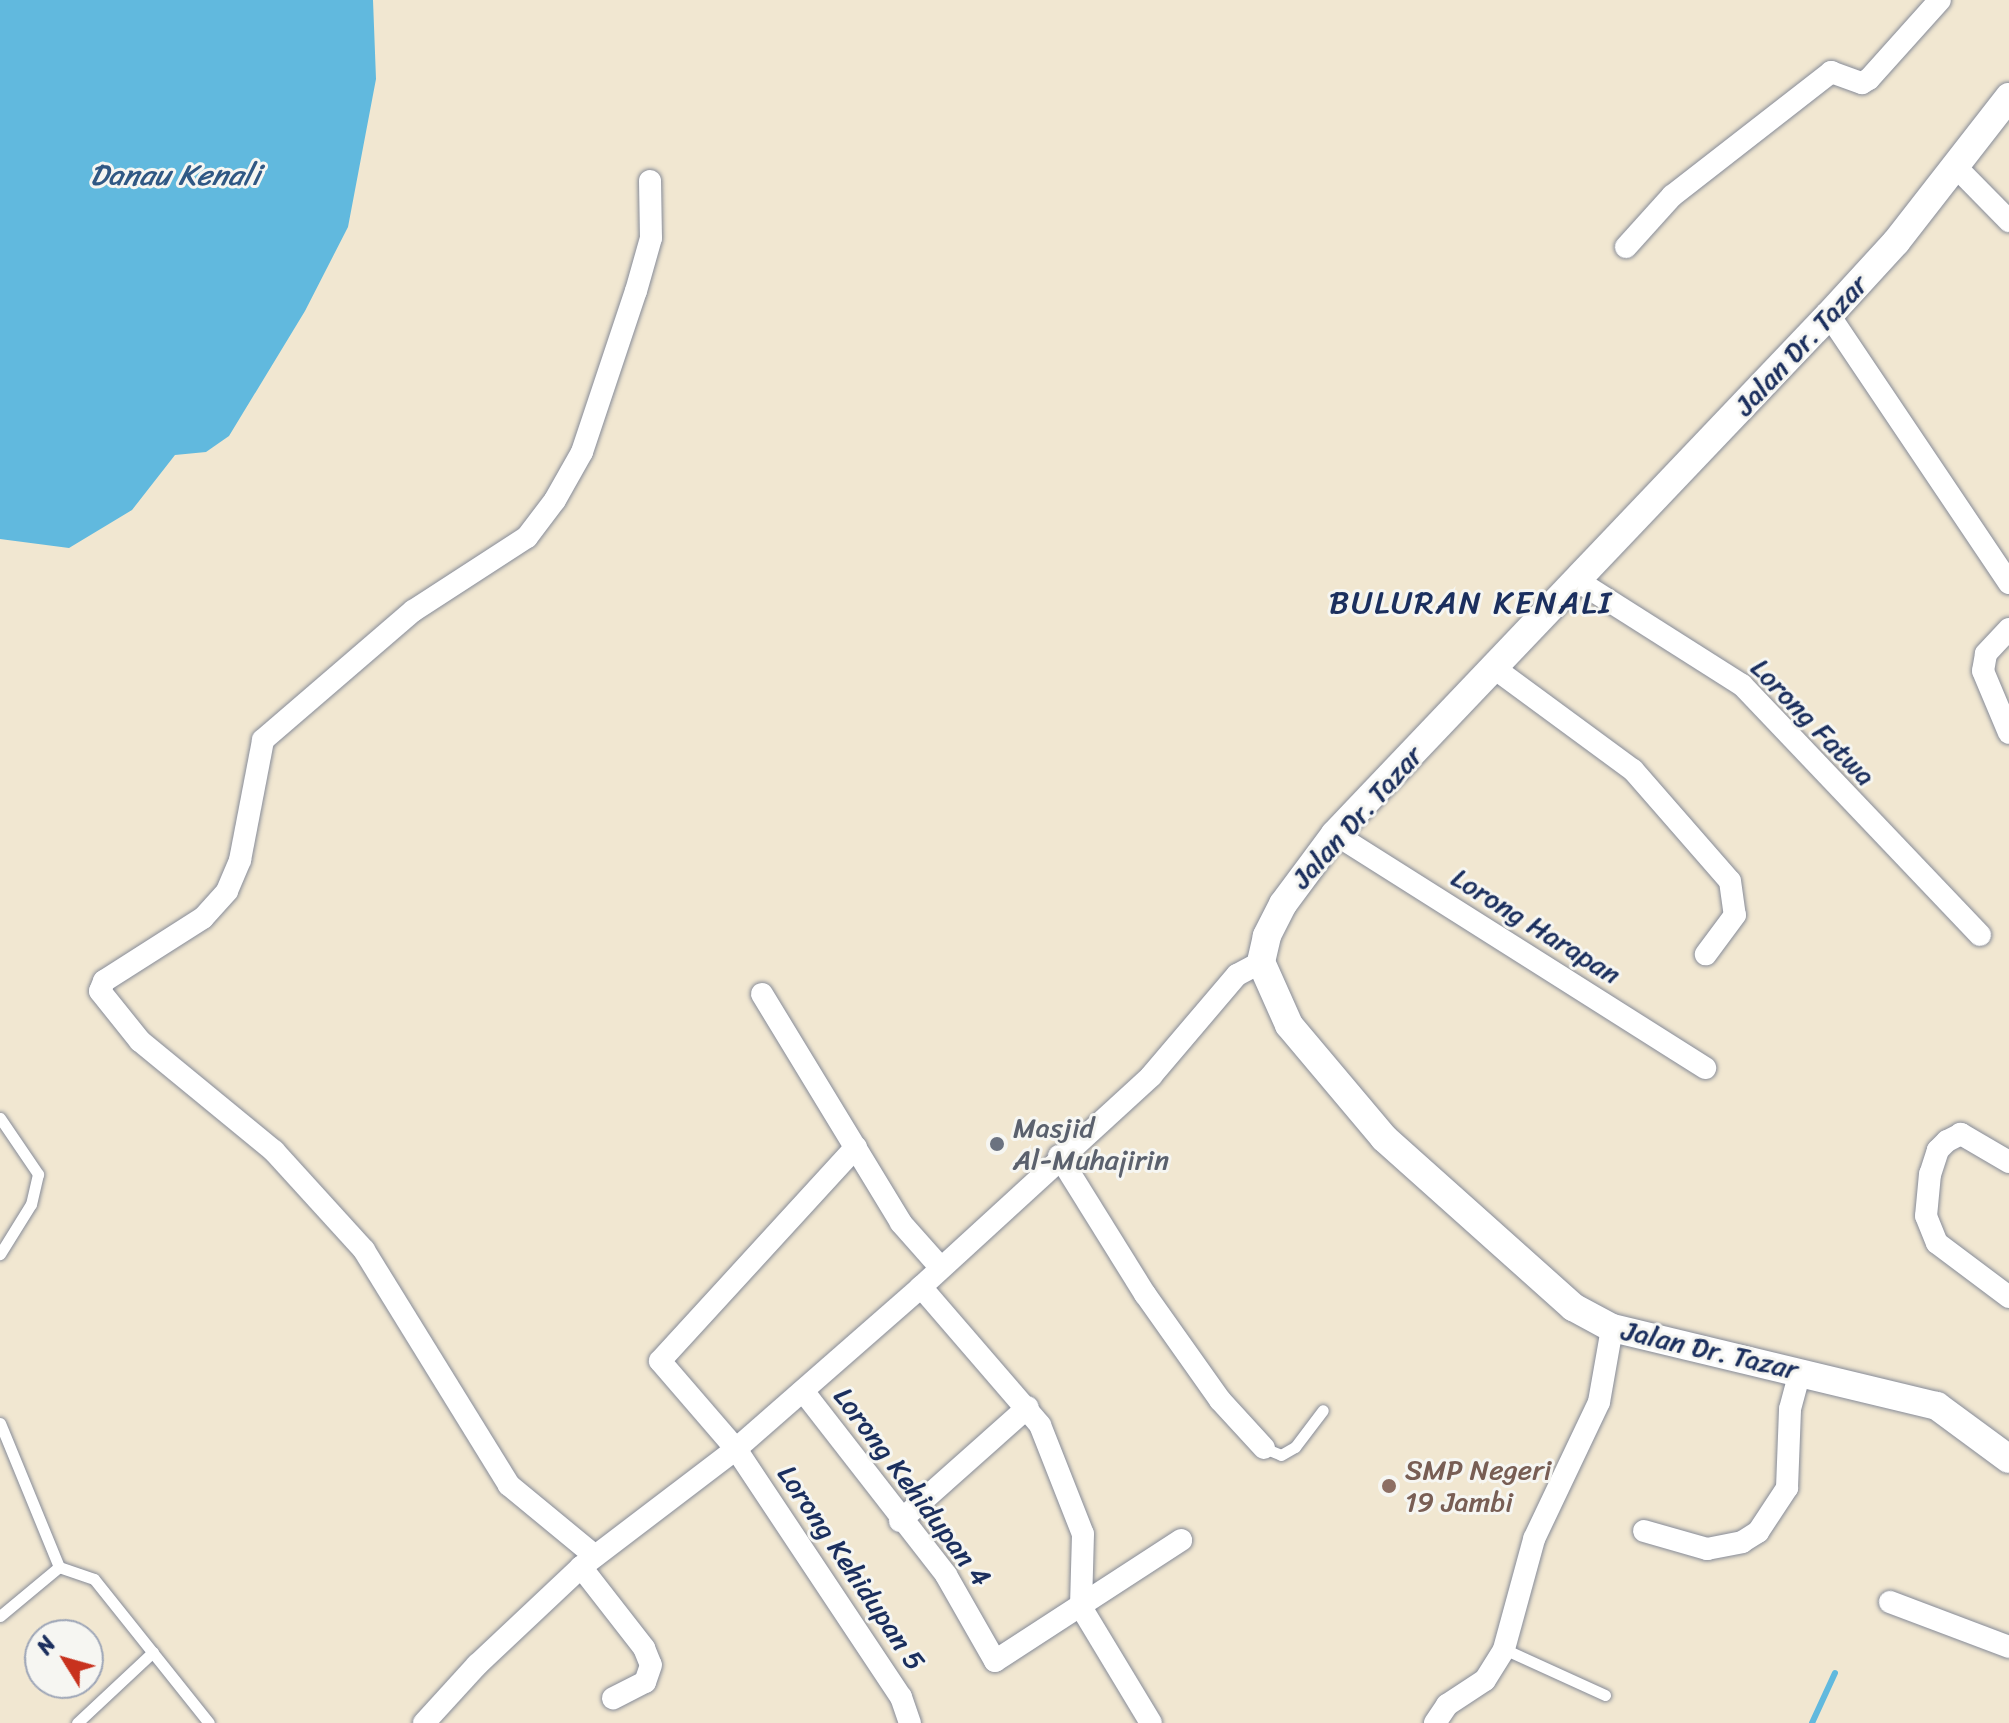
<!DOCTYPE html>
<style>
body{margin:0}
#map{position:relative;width:2009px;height:1723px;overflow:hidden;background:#f1e7d1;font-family:Sriracha,sans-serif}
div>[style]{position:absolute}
.water>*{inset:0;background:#61b9de}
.stream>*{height:6px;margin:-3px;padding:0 3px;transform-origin:3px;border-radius:3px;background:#61b9de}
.roads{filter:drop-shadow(0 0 2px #868b98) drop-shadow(0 0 2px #868b98)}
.service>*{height:11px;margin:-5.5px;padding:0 5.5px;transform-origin:5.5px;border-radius:5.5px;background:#fff}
.minor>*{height:22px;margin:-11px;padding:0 11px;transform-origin:11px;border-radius:11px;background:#fff}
.tertiary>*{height:28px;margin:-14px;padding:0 14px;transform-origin:14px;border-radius:14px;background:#fff}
.dots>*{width:22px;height:22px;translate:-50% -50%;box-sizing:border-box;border:4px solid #f6f6f2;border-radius:50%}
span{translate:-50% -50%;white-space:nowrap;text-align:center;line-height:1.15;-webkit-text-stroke:6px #f6f6f2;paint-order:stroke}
.street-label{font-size:28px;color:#1b2f5e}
.worship-label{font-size:28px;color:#5b616d}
.left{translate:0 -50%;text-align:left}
.education-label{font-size:28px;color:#785e54}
.water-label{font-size:30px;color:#305884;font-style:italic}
.quarter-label{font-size:32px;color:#1b2f5e;letter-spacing:2px}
.north{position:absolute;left:24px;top:1619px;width:80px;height:80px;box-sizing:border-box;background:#f6f6f2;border:2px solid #9ea6b7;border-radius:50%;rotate:307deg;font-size:22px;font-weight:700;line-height:32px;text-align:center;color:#1b2f5e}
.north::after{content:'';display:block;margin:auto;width:28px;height:36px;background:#c8321e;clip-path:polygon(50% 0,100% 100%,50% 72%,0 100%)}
</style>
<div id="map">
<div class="water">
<i style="clip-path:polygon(0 0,373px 0,376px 79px,348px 227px,305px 311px,229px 436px,206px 452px,175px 455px,132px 510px,69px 548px,0 539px)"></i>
</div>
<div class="stream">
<i style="left:1812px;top:1723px;width:55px;rotate:-65.3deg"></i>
</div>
<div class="roads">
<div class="service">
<i style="left:0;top:1118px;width:68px;rotate:55.8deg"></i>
<i style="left:38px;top:1174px;width:31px;rotate:103deg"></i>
<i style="left:31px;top:1204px;width:59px;rotate:121.8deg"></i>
<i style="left:0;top:1423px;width:156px;rotate:67.7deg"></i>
<i style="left:1264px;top:1448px;width:18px;rotate:22deg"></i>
<i style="left:1281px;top:1455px;width:16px;rotate:-30deg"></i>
<i style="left:1295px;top:1447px;width:46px;rotate:-52.9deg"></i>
<i style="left:0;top:1616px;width:77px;rotate:-39.7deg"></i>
<i style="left:59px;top:1567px;width:37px;rotate:19deg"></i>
<i style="left:94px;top:1579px;width:184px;rotate:51.4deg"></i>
<i style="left:1504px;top:1649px;width:111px;rotate:24.5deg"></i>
<i style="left:77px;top:1723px;width:104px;rotate:-43.1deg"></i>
</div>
<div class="minor">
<i style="left:1956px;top:167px;width:76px;rotate:45.5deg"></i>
<i style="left:1626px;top:247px;width:69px;rotate:-48deg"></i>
<i style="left:1672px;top:196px;width:202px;rotate:-37.9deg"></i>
<i style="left:1831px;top:72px;width:33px;rotate:20deg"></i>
<i style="left:1862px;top:83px;width:8px;rotate:-30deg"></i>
<i style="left:1869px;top:79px;width:106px;rotate:-48.1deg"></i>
<i style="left:1829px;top:315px;width:323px;rotate:56.1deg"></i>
<i style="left:1578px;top:581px;width:194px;rotate:32.4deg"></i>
<i style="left:1742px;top:685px;width:345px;rotate:46.4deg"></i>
<i style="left:2009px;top:629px;width:34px;rotate:133deg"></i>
<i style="left:1986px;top:654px;width:17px;rotate:100deg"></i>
<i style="left:1983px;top:671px;width:67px;rotate:67.2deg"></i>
<i style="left:1494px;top:668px;width:172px;rotate:36.3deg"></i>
<i style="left:1633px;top:770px;width:147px;rotate:48.9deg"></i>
<i style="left:1730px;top:881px;width:34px;rotate:82deg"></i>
<i style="left:1735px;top:915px;width:49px;rotate:126.6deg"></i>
<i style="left:1335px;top:834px;width:438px;rotate:32.3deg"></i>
<i style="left:762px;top:994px;width:268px;rotate:58.7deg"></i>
<i style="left:901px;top:1223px;width:60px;rotate:48.4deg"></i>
<i style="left:856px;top:1147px;width:290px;rotate:132.5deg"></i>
<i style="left:660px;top:1361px;width:116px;rotate:49.2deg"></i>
<i style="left:736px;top:1449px;width:298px;rotate:56.4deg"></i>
<i style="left:901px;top:1697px;width:28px;rotate:71deg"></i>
<i style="left:1059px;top:1156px;width:163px;rotate:58.1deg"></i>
<i style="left:1145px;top:1294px;width:130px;rotate:54.7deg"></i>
<i style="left:1220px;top:1400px;width:65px;rotate:47.5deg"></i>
<i style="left:2009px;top:1162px;width:56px;rotate:-149.7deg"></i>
<i style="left:1961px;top:1134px;width:16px;rotate:153deg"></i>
<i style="left:1947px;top:1141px;width:13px;rotate:135deg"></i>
<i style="left:1938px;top:1150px;width:25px;rotate:108deg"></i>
<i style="left:1930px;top:1174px;width:42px;rotate:95.4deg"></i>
<i style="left:1926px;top:1216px;width:29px;rotate:68deg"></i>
<i style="left:1937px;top:1243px;width:90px;rotate:36.9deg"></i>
<i style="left:921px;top:1287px;width:182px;rotate:49.2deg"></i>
<i style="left:1040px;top:1425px;width:117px;rotate:68.5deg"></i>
<i style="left:1083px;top:1534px;width:73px;rotate:91.6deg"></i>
<i style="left:1081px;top:1607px;width:135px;rotate:58.9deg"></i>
<i style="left:803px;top:1391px;width:233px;rotate:52.1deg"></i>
<i style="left:946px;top:1575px;width:99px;rotate:60.3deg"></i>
<i style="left:995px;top:1661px;width:222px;rotate:-33deg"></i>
<i style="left:900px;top:1521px;width:171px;rotate:-41.7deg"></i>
<i style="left:1644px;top:1531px;width:66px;rotate:15.9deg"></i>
<i style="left:1707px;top:1549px;width:36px;rotate:-11deg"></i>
<i style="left:1742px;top:1542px;width:19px;rotate:-32deg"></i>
<i style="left:1758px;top:1532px;width:53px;rotate:-56.6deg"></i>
<i style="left:1787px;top:1488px;width:79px;rotate:-87.8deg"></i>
<i style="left:1790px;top:1409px;width:39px;rotate:-75deg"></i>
<i style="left:595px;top:1556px;width:112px;rotate:-140.5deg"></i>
<i style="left:509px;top:1485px;width:276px;rotate:-121.7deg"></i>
<i style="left:364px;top:1250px;width:134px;rotate:-132.3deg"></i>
<i style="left:274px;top:1151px;width:173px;rotate:-140.6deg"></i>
<i style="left:140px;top:1041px;width:64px;rotate:-128.7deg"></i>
<i style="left:100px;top:991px;width:11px;rotate:-68deg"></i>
<i style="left:104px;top:981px;width:117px;rotate:-32.5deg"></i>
<i style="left:203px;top:918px;width:36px;rotate:-48deg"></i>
<i style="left:227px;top:891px;width:34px;rotate:-67deg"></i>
<i style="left:240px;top:860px;width:122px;rotate:-79.1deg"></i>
<i style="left:263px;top:740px;width:198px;rotate:-40.7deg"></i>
<i style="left:413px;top:611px;width:136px;rotate:-33deg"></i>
<i style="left:527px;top:537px;width:46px;rotate:-52.9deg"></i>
<i style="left:555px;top:500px;width:55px;rotate:-60.6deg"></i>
<i style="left:582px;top:452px;width:170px;rotate:-71.5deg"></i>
<i style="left:636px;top:291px;width:55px;rotate:-74.2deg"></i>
<i style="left:651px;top:238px;width:57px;rotate:-91deg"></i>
<i style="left:581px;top:1567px;width:103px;rotate:52.1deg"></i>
<i style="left:644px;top:1648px;width:18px;rotate:68deg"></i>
<i style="left:651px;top:1665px;width:18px;rotate:109deg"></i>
<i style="left:645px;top:1682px;width:36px;rotate:153deg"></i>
<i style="left:1890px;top:1602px;width:127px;rotate:20.7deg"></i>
<i style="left:424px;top:1723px;width:79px;rotate:-47.6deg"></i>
<i style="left:477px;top:1665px;width:143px;rotate:-43.3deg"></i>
<i style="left:581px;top:1567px;width:195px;rotate:-37.3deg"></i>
<i style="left:736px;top:1449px;width:246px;rotate:-41.2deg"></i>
<i style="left:921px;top:1287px;width:312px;rotate:-42.5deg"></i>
<i style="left:1151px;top:1076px;width:133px;rotate:-49.6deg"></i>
<i style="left:1237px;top:975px;width:27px;rotate:-28deg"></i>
<i style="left:1435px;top:1723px;width:22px;rotate:-56deg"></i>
<i style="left:1447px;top:1705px;width:45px;rotate:-33.3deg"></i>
<i style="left:1485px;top:1680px;width:36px;rotate:-58deg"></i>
<i style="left:1504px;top:1649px;width:114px;rotate:-74.7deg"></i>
<i style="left:1534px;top:1539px;width:152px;rotate:-64.6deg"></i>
<i style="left:1599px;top:1402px;width:75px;rotate:-80deg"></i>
</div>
<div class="tertiary">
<i style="left:2009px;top:97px;width:184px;rotate:127.9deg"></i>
<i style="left:1896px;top:242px;width:99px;rotate:132.5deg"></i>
<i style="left:1829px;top:315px;width:717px;rotate:133.59deg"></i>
<i style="left:1335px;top:834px;width:87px;rotate:126.6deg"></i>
<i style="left:1283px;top:904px;width:36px;rotate:117deg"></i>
<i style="left:1267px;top:936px;width:27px;rotate:103deg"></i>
<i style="left:1261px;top:962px;width:69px;rotate:66deg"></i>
<i style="left:1289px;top:1025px;width:148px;rotate:49.9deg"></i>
<i style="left:1384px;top:1138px;width:254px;rotate:41.8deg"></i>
<i style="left:1573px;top:1307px;width:44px;rotate:28.3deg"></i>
<i style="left:1612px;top:1328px;width:334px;rotate:13.5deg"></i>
<i style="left:1937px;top:1406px;width:89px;rotate:36.4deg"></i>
</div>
</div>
<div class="dots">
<i style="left:997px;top:1144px;background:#6b7280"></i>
<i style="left:1389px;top:1486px;background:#8d6e63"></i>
</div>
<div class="street-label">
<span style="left:1801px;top:345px;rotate:-47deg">Jalan Dr. Tazar</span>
<span style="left:1813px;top:722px;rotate:46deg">Lorong Fatwa</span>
<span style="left:1357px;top:817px;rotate:-48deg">Jalan Dr. Tazar</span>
<span style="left:1536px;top:926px;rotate:32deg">Lorong Harapan</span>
<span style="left:1710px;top:1350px;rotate:13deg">Jalan Dr. Tazar</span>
<span style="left:912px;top:1487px;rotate:53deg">Lorong Kehidupan 4</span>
<span style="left:851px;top:1568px;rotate:56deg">Lorong Kehidupan 5</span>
</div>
<div class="worship-label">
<span class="left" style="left:1013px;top:1144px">Masjid<br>Al-Muhajirin</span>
</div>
<div class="education-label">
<span class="left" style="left:1405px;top:1486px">SMP Negeri<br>19 Jambi</span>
</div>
<div class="water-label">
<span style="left:175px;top:175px">Danau Kenali</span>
</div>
<div class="quarter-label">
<span style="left:1471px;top:603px">BULURAN KENALI</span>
</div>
<div class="north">N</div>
</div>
